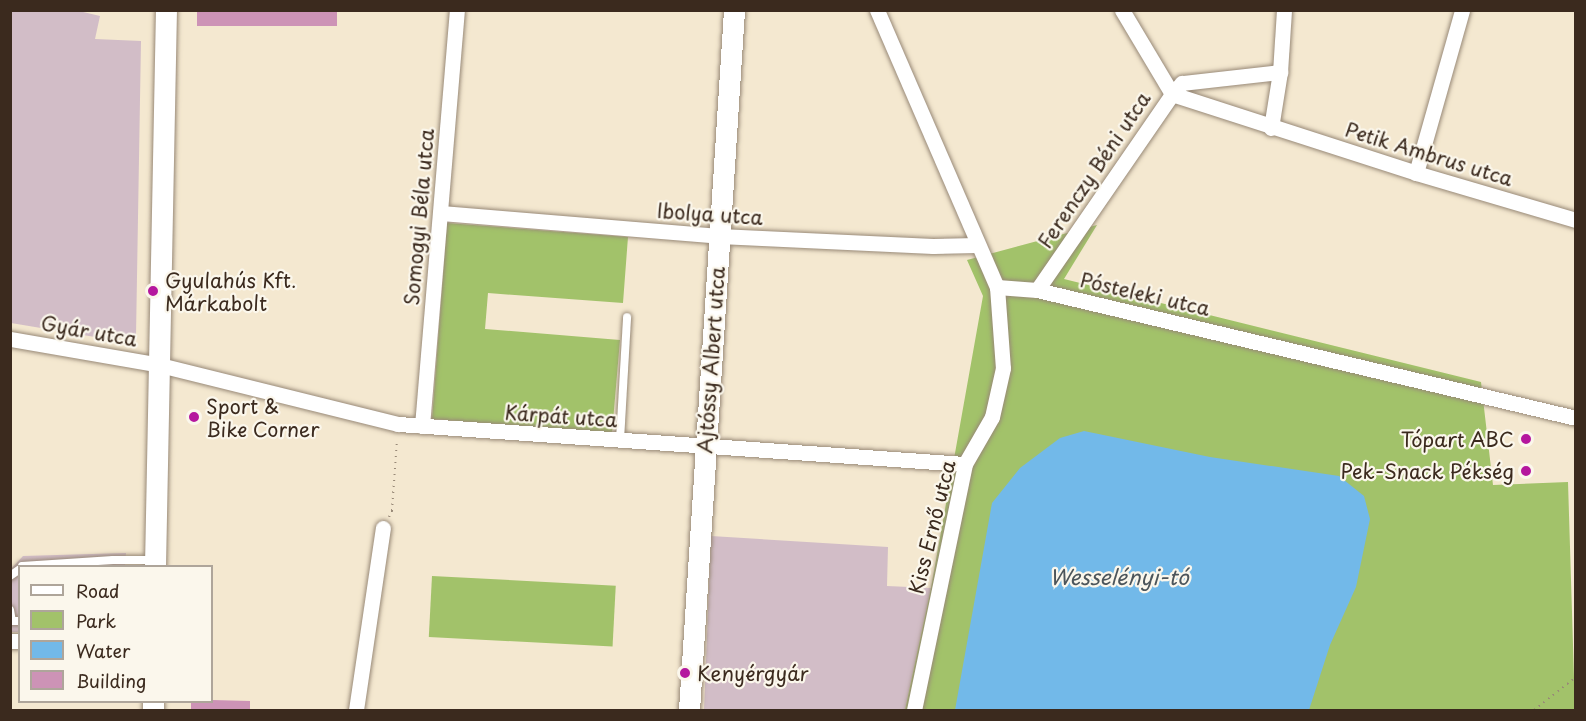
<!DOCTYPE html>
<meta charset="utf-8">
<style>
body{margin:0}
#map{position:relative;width:1586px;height:721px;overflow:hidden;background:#f4e8d0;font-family:"Playpen Sans",sans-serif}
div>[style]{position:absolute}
.industrial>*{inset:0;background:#d2bdc7}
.green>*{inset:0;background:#a2c26a;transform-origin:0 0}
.water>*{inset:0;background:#72b9e9}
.building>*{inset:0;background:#cd93b6;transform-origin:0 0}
.path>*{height:2px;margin-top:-1px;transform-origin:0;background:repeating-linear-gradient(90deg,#988977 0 1.5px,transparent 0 6px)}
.roads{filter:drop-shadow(0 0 2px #988977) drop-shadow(0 0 2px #988977)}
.lane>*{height:8px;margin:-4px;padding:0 4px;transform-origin:4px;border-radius:4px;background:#fff}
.street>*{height:15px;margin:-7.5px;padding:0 7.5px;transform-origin:7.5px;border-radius:7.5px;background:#fff}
.secondary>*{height:21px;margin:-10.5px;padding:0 10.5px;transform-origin:10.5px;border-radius:10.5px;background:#fff}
.dots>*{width:16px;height:16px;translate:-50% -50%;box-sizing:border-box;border:3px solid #fbf7ec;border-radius:50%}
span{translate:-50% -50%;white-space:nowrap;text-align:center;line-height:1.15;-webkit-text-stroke:4.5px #fbf7ec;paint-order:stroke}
.street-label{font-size:20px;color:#3b2a1e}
.poi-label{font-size:20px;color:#3b2a1e}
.left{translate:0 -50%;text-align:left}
.right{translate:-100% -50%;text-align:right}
.water-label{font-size:21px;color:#4c555b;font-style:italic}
.frame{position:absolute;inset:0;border:12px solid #3b2a1e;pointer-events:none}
.legend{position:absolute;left:18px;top:565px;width:195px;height:138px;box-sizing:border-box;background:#fbf7ec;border:2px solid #aea59a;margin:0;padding:8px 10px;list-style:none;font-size:18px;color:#3b2a1e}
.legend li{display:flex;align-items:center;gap:12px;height:30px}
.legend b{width:30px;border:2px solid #aea59a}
</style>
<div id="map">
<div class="industrial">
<i style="clip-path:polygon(10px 11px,79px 11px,100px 16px,95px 39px,141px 41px,136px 336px,107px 339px,11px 323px)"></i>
<i style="clip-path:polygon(711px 536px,888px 547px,887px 586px,931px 588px,905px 710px,704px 710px)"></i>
<i style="clip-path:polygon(126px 553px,125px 566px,20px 566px,19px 632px,11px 632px,11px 569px,23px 556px)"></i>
</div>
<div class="green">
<i style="clip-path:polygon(447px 223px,628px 237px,623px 303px,488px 293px,485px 329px,620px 340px,612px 433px,432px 419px)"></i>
<i style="clip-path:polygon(1097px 225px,1064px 279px,1481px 382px,1493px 485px,1568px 482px,1575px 710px,905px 710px,931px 588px,983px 296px,967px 260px)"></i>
<i style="left:432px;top:576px;width:184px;height:61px;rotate:3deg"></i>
</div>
<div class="water">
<i style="clip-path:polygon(1084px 431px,1210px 457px,1339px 476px,1364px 496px,1370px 519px,1356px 587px,1330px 645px,1309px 710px,955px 710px,992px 503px,1020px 468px,1060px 438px)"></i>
</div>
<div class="building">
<i style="left:197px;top:10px;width:140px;height:16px"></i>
<i style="clip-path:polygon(212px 700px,250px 701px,250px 710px,191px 710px,191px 702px)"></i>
</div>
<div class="path">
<i style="left:1576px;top:451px;width:41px;rotate:90deg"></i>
<i style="left:389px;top:517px;width:7px;rotate:-63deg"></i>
<i style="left:392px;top:511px;width:72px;rotate:-86deg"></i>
<i style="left:1534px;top:710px;width:53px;rotate:-38.2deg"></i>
</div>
<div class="roads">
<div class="lane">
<i style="left:620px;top:440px;width:123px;rotate:-86.7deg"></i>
<i style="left:22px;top:566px;width:91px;rotate:-3.8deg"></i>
<i style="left:113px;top:560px;width:41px"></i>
<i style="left:10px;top:576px;width:12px;rotate:-35deg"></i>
<i style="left:10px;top:610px;width:11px;rotate:80deg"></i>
<i style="left:12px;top:621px;width:8px"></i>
</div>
<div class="street">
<i style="left:877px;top:10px;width:302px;rotate:66.6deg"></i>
<i style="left:997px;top:287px;width:81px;rotate:85.8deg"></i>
<i style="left:1003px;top:368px;width:50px;rotate:102.7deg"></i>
<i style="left:992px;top:417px;width:54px;rotate:119.9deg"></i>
<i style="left:965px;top:464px;width:251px;rotate:101.7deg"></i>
<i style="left:1122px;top:10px;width:98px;rotate:59.2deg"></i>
<i style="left:1172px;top:94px;width:256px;rotate:17.9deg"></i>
<i style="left:1416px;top:173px;width:167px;rotate:16.4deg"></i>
<i style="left:1271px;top:128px;width:57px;rotate:-80.9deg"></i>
<i style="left:1280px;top:72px;width:62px;rotate:-86.3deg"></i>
<i style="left:1416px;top:173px;width:169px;rotate:-74.2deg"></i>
<i style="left:441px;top:213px;width:279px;rotate:4.7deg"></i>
<i style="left:719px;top:236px;width:214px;rotate:2.7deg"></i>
<i style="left:933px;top:246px;width:44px;rotate:-1.3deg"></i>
<i style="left:997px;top:287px;width:40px;rotate:4.3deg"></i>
<i style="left:1037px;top:290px;width:554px;rotate:13.36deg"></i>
<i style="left:1037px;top:290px;width:238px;rotate:-55.4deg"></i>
<i style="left:1172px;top:94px;width:15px;rotate:-48deg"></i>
<i style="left:1182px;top:83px;width:99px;rotate:-6.4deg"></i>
<i style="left:10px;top:339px;width:152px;rotate:9.8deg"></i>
<i style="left:160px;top:365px;width:245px;rotate:13.9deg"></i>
<i style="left:398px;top:424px;width:568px;rotate:4.04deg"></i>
<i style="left:422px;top:426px;width:417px;rotate:-85.2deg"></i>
<i style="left:10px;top:641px;width:10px"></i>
<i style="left:356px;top:710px;width:184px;rotate:-81.6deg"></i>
</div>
<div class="secondary">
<i style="left:155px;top:566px;width:556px;rotate:-88.87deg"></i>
<i style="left:153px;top:710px;width:8px;rotate:-90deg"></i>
<i style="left:689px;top:710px;width:701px;rotate:-86.32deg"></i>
</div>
</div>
<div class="dots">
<i style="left:153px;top:291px;background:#b5179e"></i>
<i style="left:194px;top:417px;background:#b5179e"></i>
<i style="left:1526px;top:439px;background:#b5179e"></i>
<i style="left:1526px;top:471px;background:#b5179e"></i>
<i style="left:685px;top:673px;background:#b5179e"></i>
</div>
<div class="street-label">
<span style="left:1429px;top:154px;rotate:17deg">Petik Ambrus utca</span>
<span style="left:1094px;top:170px;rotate:-56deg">Ferenczy Béni utca</span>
<span style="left:710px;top:214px;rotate:4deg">Ibolya utca</span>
<span style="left:419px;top:217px;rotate:-85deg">Somogyi Béla utca</span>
<span style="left:1145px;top:294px;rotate:13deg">Pósteleki utca</span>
<span style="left:89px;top:331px;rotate:10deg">Gyár utca</span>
<span style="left:711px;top:360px;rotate:-86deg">Ajtóssy Albert utca</span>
<span style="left:561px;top:416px;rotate:4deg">Kárpát utca</span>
<span style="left:932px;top:527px;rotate:-76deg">Kiss Ernő utca</span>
</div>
<div class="poi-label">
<span class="left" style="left:165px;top:292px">Gyulahús Kft.<br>Márkabolt</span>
<span class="left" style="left:206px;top:418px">Sport &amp;<br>Bike Corner</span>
<span class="right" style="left:1514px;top:439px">Tópart ABC</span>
<span class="right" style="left:1514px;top:471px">Pek-Snack Pékség</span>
<span class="left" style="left:697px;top:673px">Kenyérgyár</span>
</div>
<div class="water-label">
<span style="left:1119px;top:576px">Wesselényi-tó</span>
</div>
<div class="frame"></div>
<ul class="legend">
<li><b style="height:8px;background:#fff"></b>Road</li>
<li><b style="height:16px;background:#a2c26a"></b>Park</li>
<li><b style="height:16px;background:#72b9e9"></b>Water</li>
<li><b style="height:16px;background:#cd93b6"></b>Building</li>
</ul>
</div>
